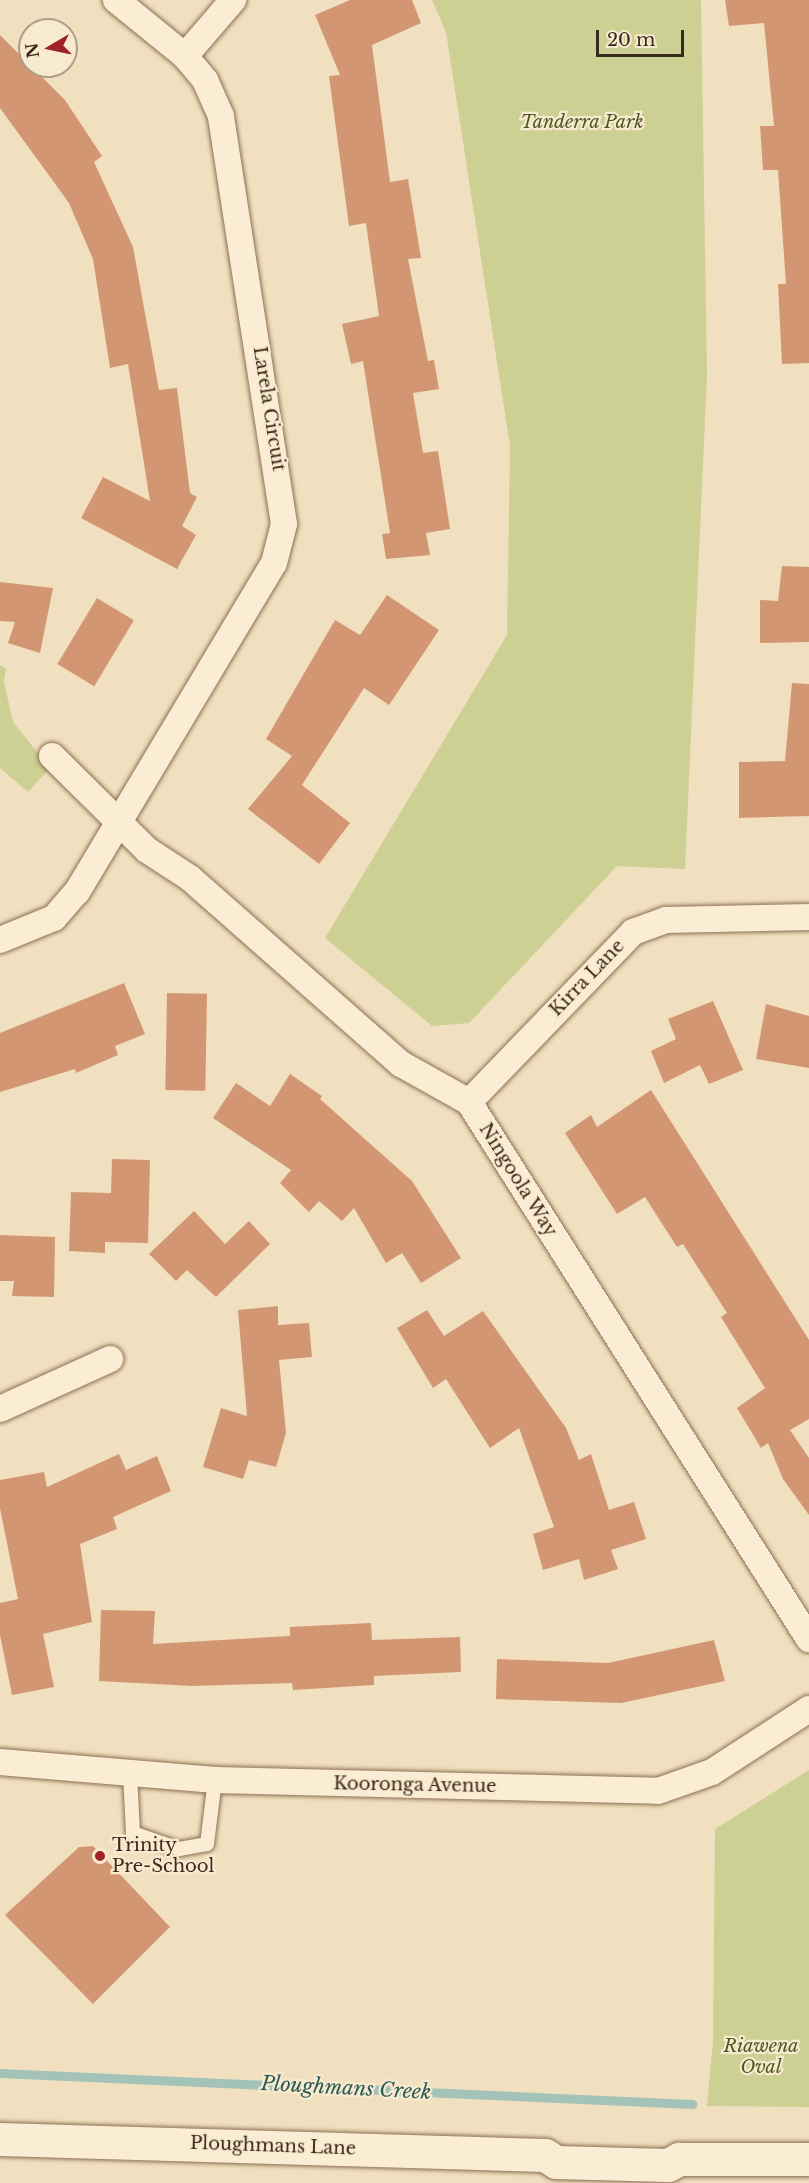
<!DOCTYPE html>
<style>
body{margin:0}
#map{position:relative;width:809px;height:2183px;overflow:hidden;background:#f1e0bf;font-family:"Libre Baskerville",serif}
div>[style]{position:absolute}
.green>*{inset:0;background:#ccd092}
.stream>*{height:9px;margin:-4.5px;padding:0 4.5px;transform-origin:4.5px;border-radius:4.5px;background:#a3c3b8}
.building>*{inset:0;background:#d39672;transform-origin:0 0}
.roads{filter:drop-shadow(0 0 2px #8c7056) drop-shadow(0 0 2px #8c7056)}
.service>*{height:14px;margin:-7px;padding:0 7px;transform-origin:7px;border-radius:7px;background:#fbedd3}
.minor>*{height:26px;margin:-13px;padding:0 13px;transform-origin:13px;border-radius:13px;background:#fbedd3}
.tertiary>*{height:33px;margin:-16.5px;padding:0 16.5px;transform-origin:16.5px;border-radius:16.5px;background:#fbedd3}
.dots>*{width:16px;height:16px;translate:-50% -50%;box-sizing:border-box;border:3px solid #f8eacf;border-radius:50%}
span{translate:-50% -50%;white-space:nowrap;text-align:center;line-height:1.15;-webkit-text-stroke:4.5px #f8eacf;paint-order:stroke}
.park-label{font-size:18px;color:#4d5821;font-style:italic}
.street-label{font-size:18px;color:#3a291c}
.poi-label{font-size:18px;color:#3a291c}
.left{translate:0 -50%;text-align:left}
.water-label{font-size:20px;color:#2a5b55;font-style:italic}
.north{position:absolute;left:18px;top:18px;width:60px;height:60px;box-sizing:border-box;background:#f8eacf;border:2px solid #ac9d87;border-radius:50%;rotate:261deg;font-size:16px;font-weight:700;line-height:24px;text-align:center;color:#3a291c}
.north::after{content:'';display:block;margin:auto;width:21px;height:27px;background:#9f2128;clip-path:polygon(50% 0,100% 100%,50% 72%,0 100%)}
.scale{position:absolute;left:596px;top:30px;width:88px;height:27px;box-sizing:border-box;border:3px solid #3a291c;border-top:0;padding-left:8px;font-size:18px;line-height:21px;white-space:nowrap;color:#3a291c;-webkit-text-stroke:4px #f8eacf;paint-order:stroke}
</style>
<div id="map">
<div class="green">
<i style="clip-path:polygon(432px 0,701px 0,707px 374px,685px 869px,617px 866px,469px 1023px,432px 1026px,325px 938px,507px 635px,510px 446px,446px 32px)"></i>
<i style="clip-path:polygon(0 665px,6px 669px,4px 682px,13px 722px,50px 768px,28px 792px,0 768px)"></i>
<i style="clip-path:polygon(809px 1770px,809px 2107px,707px 2106px,713px 2040px,715px 1829px)"></i>
</div>
<div class="stream">
<i style="left:0;top:2073px;width:693px;rotate:2.57deg"></i>
</div>
<div class="building">
<i style="clip-path:polygon(350px 0,412px 0,421px 23px,372px 45px,390px 182px,408px 179px,421px 258px,408px 259px,428px 361px,434px 360px,439px 389px,413px 393px,423px 453px,438px 451px,450px 529px,426px 533px,430px 555px,386px 559px,382px 534px,390px 533px,363px 361px,351px 364px,342px 324px,379px 316px,366px 223px,349px 226px,329px 76px,340px 75px,315px 15px)"></i>
<i style="clip-path:polygon(725px 0,809px 0,809px 363px,782px 364px,778px 284px,786px 284px,778px 170px,763px 170px,760px 126px,774px 126px,764px 23px,729px 26px)"></i>
<i style="clip-path:polygon(0 35px,65px 100px,102px 156px,94px 162px,133px 247px,159px 390px,177px 388px,190px 493px,197px 497px,182px 526px,196px 535px,177px 569px,81px 518px,103px 477px,150px 501px,128px 364px,110px 368px,93px 259px,69px 203px,0 108px)"></i>
<i style="clip-path:polygon(782px 566px,809px 567px,809px 642px,760px 643px,760px 600px,778px 601px)"></i>
<i style="clip-path:polygon(0 582px,53px 588px,40px 653px,8px 643px,15px 622px,0 621px)"></i>
<i style="clip-path:polygon(387px 595px,439px 630px,389px 705px,364px 688px,302px 785px,350px 823px,319px 864px,248px 809px,292px 756px,266px 739px,335px 620px,360px 635px)"></i>
<i style="left:97px;top:598px;width:43px;height:77px;rotate:31deg"></i>
<i style="clip-path:polygon(792px 683px,809px 684px,809px 816px,739px 818px,739px 762px,785px 761px)"></i>
<i style="clip-path:polygon(124px 983px,145px 1034px,115px 1046px,118px 1055px,76px 1073px,75px 1069px,0 1092px,0 1033px)"></i>
<i style="left:167px;top:993px;width:40px;height:97px;rotate:1deg"></i>
<i style="clip-path:polygon(713px 1001px,743px 1070px,709px 1084px,700px 1065px,664px 1083px,651px 1051px,676px 1039px,668px 1019px)"></i>
<i style="clip-path:polygon(766px 1004px,809px 1016px,809px 1068px,756px 1059px)"></i>
<i style="clip-path:polygon(290px 1074px,322px 1096px,320px 1099px,412px 1181px,461px 1258px,421px 1283px,402px 1253px,386px 1263px,354px 1208px,342px 1221px,319px 1201px,309px 1212px,280px 1183px,291px 1170px,213px 1118px,236px 1083px,270px 1106px)"></i>
<i style="clip-path:polygon(651px 1090px,809px 1340px,809px 1419px,790px 1430px,809px 1458px,809px 1515px,783px 1479px,768px 1443px,761px 1448px,737px 1408px,765px 1388px,721px 1317px,727px 1313px,683px 1244px,677px 1247px,645px 1197px,617px 1214px,565px 1133px,591px 1115px,597px 1127px)"></i>
<i style="clip-path:polygon(112px 1159px,150px 1160px,148px 1243px,105px 1242px,105px 1253px,69px 1251px,71px 1192px,111px 1193px)"></i>
<i style="clip-path:polygon(194px 1211px,225px 1244px,249px 1221px,270px 1244px,216px 1297px,187px 1270px,176px 1281px,149px 1254px)"></i>
<i style="clip-path:polygon(0 1235px,55px 1237px,54px 1297px,12px 1296px,14px 1281px,0 1281px)"></i>
<i style="clip-path:polygon(278px 1306px,278px 1325px,309px 1323px,312px 1357px,279px 1360px,286px 1433px,276px 1467px,249px 1460px,243px 1479px,203px 1467px,221px 1408px,247px 1416px,238px 1310px)"></i>
<i style="clip-path:polygon(427px 1310px,444px 1336px,483px 1311px,566px 1428px,579px 1460px,591px 1454px,609px 1510px,634px 1502px,646px 1539px,611px 1550px,618px 1569px,584px 1580px,579px 1559px,543px 1570px,533px 1534px,554px 1527px,519px 1428px,490px 1448px,446px 1379px,433px 1388px,397px 1328px)"></i>
<i style="clip-path:polygon(119px 1454px,126px 1470px,157px 1456px,171px 1491px,113px 1517px,117px 1529px,80px 1544px,92px 1622px,43px 1634px,54px 1687px,12px 1695px,0 1635px,0 1603px,18px 1599px,0 1508px,0 1480px,44px 1472px,47px 1487px)"></i>
<i style="clip-path:polygon(101px 1610px,155px 1611px,153px 1644px,290px 1636px,290px 1627px,371px 1623px,372px 1640px,460px 1637px,461px 1672px,374px 1676px,374px 1685px,293px 1690px,292px 1683px,192px 1686px,99px 1681px)"></i>
<i style="clip-path:polygon(714px 1640px,725px 1681px,621px 1703px,496px 1699px,497px 1659px,608px 1663px)"></i>
<i style="clip-path:polygon(93px 1846px,170px 1927px,93px 2004px,5px 1915px,79px 1847px)"></i>
</div>
<div class="roads">
<div class="service">
<i style="left:130px;top:1774px;width:59px;rotate:87.1deg"></i>
<i style="left:133px;top:1833px;width:49px;rotate:19.2deg"></i>
<i style="left:179px;top:1849px;width:28px;rotate:-10deg"></i>
<i style="left:207px;top:1844px;width:64px;rotate:-82.9deg"></i>
</div>
<div class="minor">
<i style="left:185px;top:56px;width:74px;rotate:-49.4deg"></i>
<i style="left:52px;top:756px;width:134px;rotate:44.7deg"></i>
<i style="left:147px;top:850px;width:51px;rotate:33.1deg"></i>
<i style="left:190px;top:878px;width:281px;rotate:41.4deg"></i>
<i style="left:401px;top:1064px;width:78px;rotate:29.2deg"></i>
<i style="left:469px;top:1102px;width:636px;rotate:57.66deg"></i>
<i style="left:0;top:940px;width:58px;rotate:-22.2deg"></i>
<i style="left:54px;top:918px;width:35px;rotate:-49deg"></i>
<i style="left:77px;top:892px;width:383px;rotate:-59.1deg"></i>
<i style="left:274px;top:563px;width:40px;rotate:-75.6deg"></i>
<i style="left:284px;top:524px;width:413px;rotate:-98.8deg"></i>
<i style="left:221px;top:116px;width:39px;rotate:-114deg"></i>
<i style="left:205px;top:80px;width:31px;rotate:-130deg"></i>
<i style="left:185px;top:56px;width:89px;rotate:-140.9deg"></i>
<i style="left:469px;top:1102px;width:236px;rotate:-46deg"></i>
<i style="left:633px;top:932px;width:35px;rotate:-20deg"></i>
<i style="left:666px;top:920px;width:143px;rotate:-1.2deg"></i>
<i style="left:0;top:1409px;width:121px;rotate:-24.4deg"></i>
<i style="left:0;top:1762px;width:216px;rotate:4.8deg"></i>
<i style="left:215px;top:1780px;width:443px;rotate:1.4deg"></i>
<i style="left:658px;top:1791px;width:57px;rotate:-19.4deg"></i>
<i style="left:712px;top:1772px;width:116px;rotate:-33deg"></i>
</div>
<div class="tertiary">
<i style="left:0;top:2139px;width:545px;rotate:1.68deg"></i>
<i style="left:545px;top:2155px;width:13px;rotate:32deg"></i>
<i style="left:556px;top:2162px;width:112px;rotate:1.5deg"></i>
<i style="left:668px;top:2165px;width:13px;rotate:-29deg"></i>
<i style="left:679px;top:2159px;width:130px"></i>
</div>
</div>
<div class="dots">
<i style="left:100px;top:1856px;background:#9f2128"></i>
</div>
<div class="park-label">
<span style="left:582px;top:122px">Tanderra Park</span>
<span style="left:761px;top:2057px">Riawena<br>Oval</span>
</div>
<div class="street-label">
<span style="left:269px;top:409px;rotate:81deg">Larela Circuit</span>
<span style="left:587px;top:978px;rotate:-46deg">Kirra Lane</span>
<span style="left:518px;top:1180px;rotate:58deg">Ningoola Way</span>
<span style="left:415px;top:1785px;rotate:1deg">Kooronga Avenue</span>
<span style="left:273px;top:2146px;rotate:2deg">Ploughmans Lane</span>
</div>
<div class="poi-label">
<span class="left" style="left:112px;top:1856px">Trinity<br>Pre-School</span>
</div>
<div class="water-label">
<span style="left:346px;top:2088px;rotate:3deg">Ploughmans Creek</span>
</div>
<div class="north">N</div>
<div class="scale">20 m</div>
</div>
